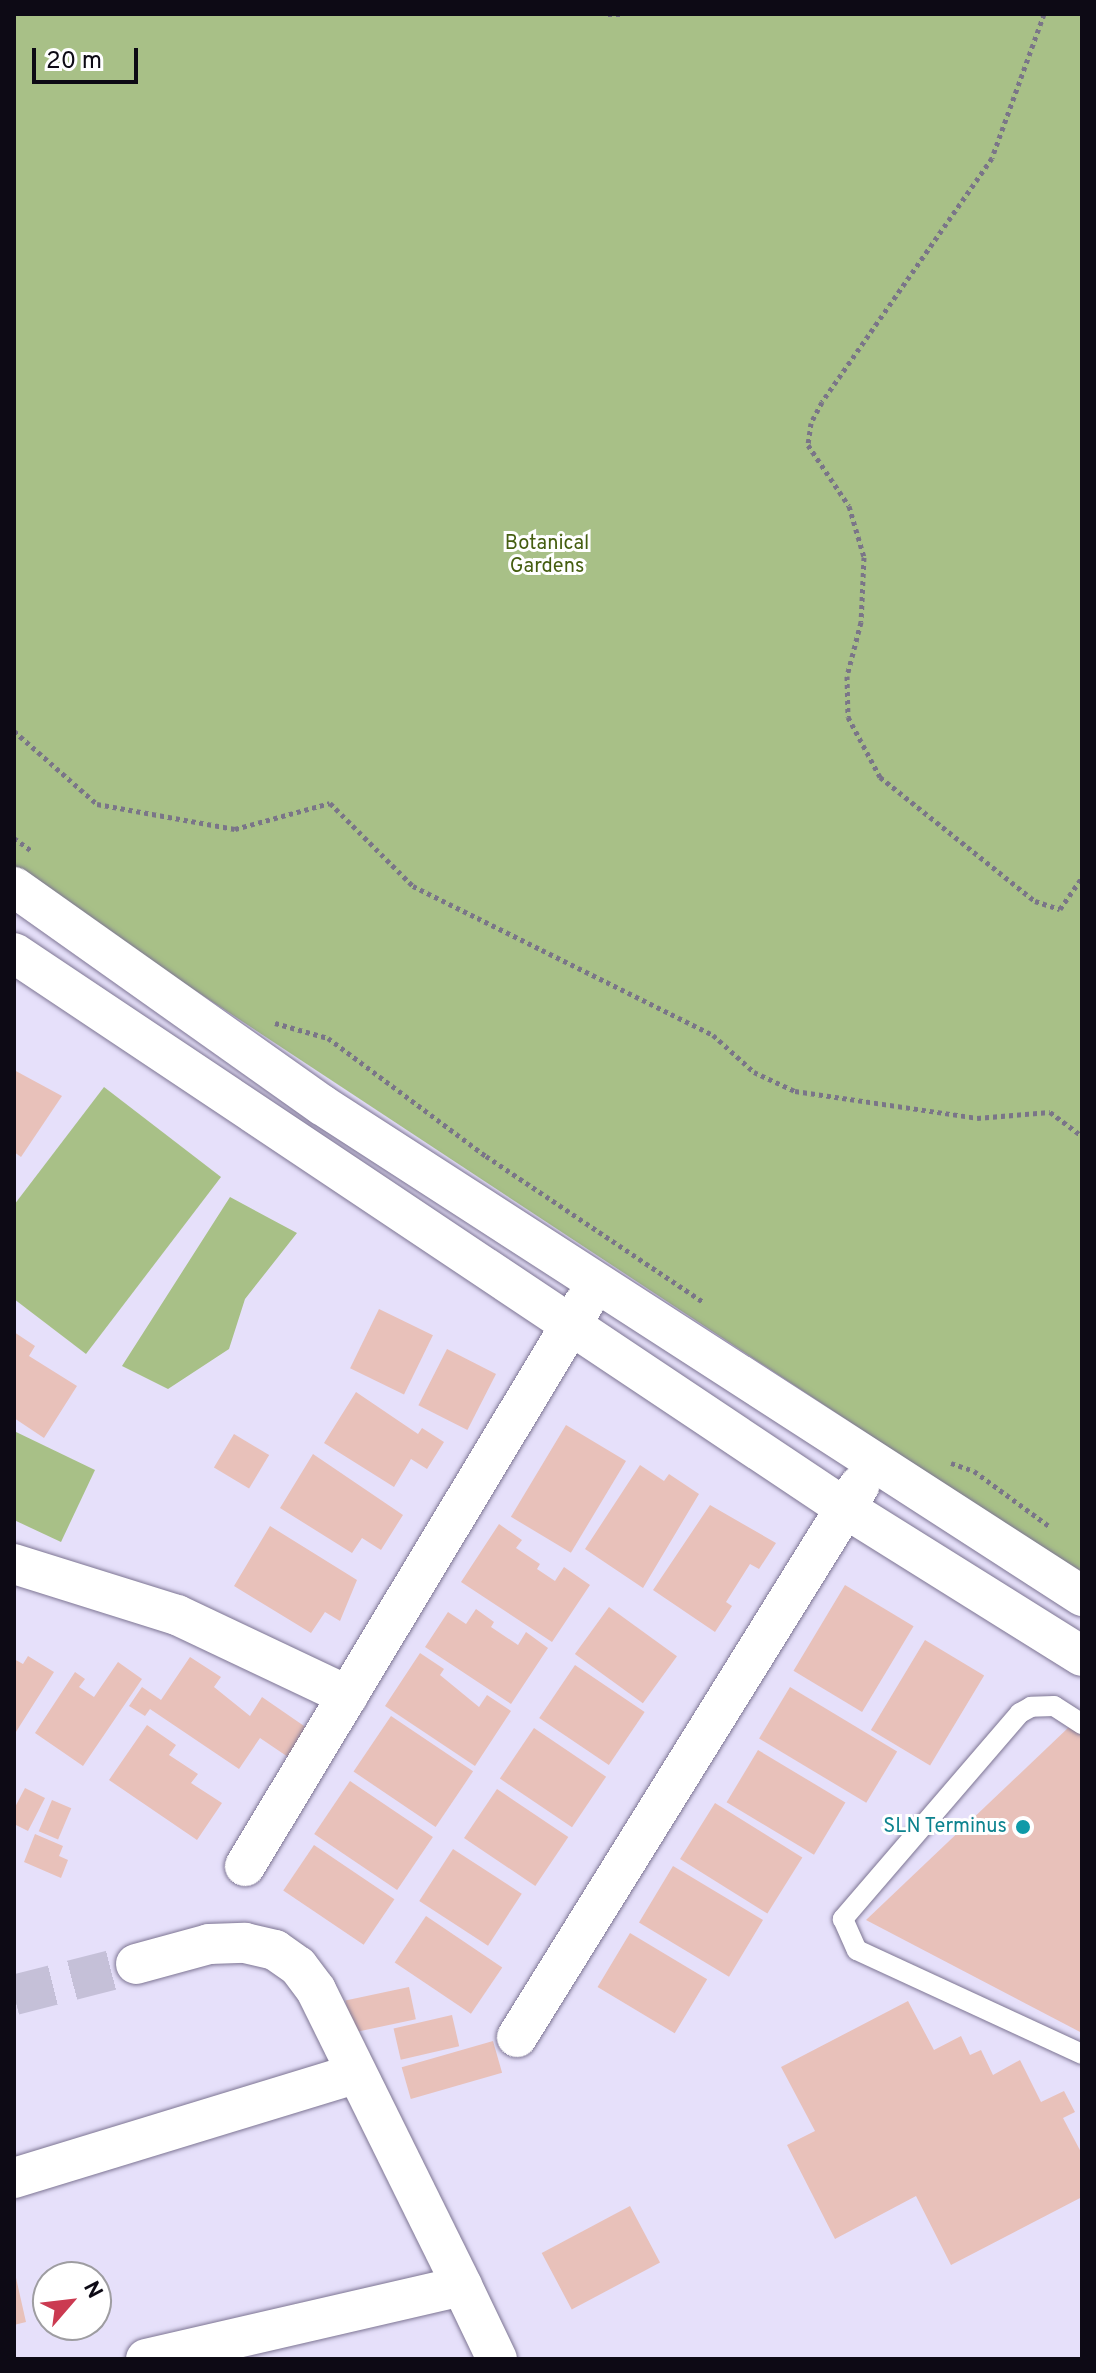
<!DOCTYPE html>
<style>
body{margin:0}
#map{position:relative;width:1096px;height:2373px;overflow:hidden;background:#e6e0fa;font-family:Overpass,sans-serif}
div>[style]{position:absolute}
.green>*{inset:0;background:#a8c087}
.building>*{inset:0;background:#e8c1ba;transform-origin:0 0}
.minor-tunnel>*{height:40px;margin-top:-20px;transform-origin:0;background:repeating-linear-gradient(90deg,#c5c0d8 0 40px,transparent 0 60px)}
.path>*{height:5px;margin-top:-2.5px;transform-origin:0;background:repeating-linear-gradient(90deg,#7a7588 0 4px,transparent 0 8px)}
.roads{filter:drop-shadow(0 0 2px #7d7593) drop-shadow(0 0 2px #7d7593)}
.service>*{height:20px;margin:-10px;padding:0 10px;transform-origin:10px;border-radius:10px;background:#fff}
.minor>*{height:40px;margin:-20px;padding:0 20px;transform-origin:20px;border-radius:20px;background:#fff}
.dots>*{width:22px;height:22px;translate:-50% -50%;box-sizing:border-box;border:4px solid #fff;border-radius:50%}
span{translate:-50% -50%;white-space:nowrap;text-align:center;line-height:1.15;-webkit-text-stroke:6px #fff;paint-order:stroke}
.park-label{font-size:20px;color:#455e10}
.culture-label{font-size:20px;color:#0d838f}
.right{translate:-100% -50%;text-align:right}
.frame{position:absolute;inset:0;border:16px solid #0d0a15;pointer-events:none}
.north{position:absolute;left:32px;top:2261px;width:80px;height:80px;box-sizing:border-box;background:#fff;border:2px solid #9e9da1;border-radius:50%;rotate:62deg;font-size:22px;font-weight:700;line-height:32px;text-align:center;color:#0d0a15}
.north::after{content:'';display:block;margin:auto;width:28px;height:36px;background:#cb3a51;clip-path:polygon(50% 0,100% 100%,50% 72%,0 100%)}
.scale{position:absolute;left:32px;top:48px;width:106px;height:36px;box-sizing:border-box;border:4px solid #0d0a15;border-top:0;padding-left:10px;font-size:24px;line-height:28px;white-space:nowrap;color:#0d0a15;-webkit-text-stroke:6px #fff;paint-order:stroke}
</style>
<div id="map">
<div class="green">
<i style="clip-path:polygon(14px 14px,1082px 14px,1082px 1575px,14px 871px)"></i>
<i style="clip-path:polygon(104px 1087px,221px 1177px,86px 1354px,14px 1299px,14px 1205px)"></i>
<i style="clip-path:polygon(230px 1197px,297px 1233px,245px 1299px,229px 1349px,168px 1389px,122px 1366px)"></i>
<i style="clip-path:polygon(14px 1431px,95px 1470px,61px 1542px,14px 1520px)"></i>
</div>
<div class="building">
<i style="clip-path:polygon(14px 1070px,62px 1096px,21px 1157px,14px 1152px)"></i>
<i style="left:379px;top:1309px;width:60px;height:66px;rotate:26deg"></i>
<i style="clip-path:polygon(14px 1332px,35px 1346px,29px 1356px,77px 1386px,44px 1438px,14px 1418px)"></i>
<i style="left:447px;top:1349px;width:55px;height:63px;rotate:27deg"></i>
<i style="clip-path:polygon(356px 1392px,418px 1434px,422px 1428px,444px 1442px,427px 1469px,411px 1459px,394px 1487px,324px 1443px)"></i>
<i style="left:566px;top:1425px;width:70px;height:107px;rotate:31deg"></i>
<i style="left:234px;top:1434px;width:41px;height:39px;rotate:31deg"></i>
<i style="clip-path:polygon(313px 1454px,403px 1515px,381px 1550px,362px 1538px,352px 1553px,280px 1508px)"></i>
<i style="clip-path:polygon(640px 1465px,664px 1481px,669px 1474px,699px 1494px,643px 1588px,585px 1549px)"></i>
<i style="clip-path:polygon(710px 1505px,776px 1543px,759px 1569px,750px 1564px,726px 1602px,732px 1606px,715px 1632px,653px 1590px)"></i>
<i style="clip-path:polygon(499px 1524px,522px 1540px,516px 1548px,540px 1564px,537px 1569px,555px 1581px,564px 1567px,590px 1585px,552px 1642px,461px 1582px)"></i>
<i style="clip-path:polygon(270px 1526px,357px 1580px,340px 1621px,325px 1612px,311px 1633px,234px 1586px)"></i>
<i style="left:845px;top:1585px;width:80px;height:100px;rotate:31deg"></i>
<i style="left:609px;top:1607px;width:84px;height:58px;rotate:36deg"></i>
<i style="clip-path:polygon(476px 1609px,494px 1622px,491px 1627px,518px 1645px,526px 1632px,548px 1648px,511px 1704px,425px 1647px,448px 1612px,466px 1624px)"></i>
<i style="left:925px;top:1640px;width:69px;height:105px;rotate:31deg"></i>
<i style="clip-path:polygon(420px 1653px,444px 1669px,440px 1675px,479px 1707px,487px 1695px,511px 1711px,475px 1766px,385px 1706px)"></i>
<i style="clip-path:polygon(28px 1656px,54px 1672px,14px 1735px,14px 1659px,23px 1664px)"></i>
<i style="clip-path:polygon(190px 1657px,221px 1677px,214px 1687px,250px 1716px,262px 1697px,307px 1728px,288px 1757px,260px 1738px,239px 1769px,150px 1709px,145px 1716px,129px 1706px,142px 1687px,161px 1700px)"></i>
<i style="clip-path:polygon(118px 1662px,142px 1679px,83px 1766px,35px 1733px,75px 1672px,85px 1679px,79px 1687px,94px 1697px)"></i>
<i style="left:575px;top:1665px;width:84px;height:64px;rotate:34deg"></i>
<i style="left:790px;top:1687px;width:125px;height:60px;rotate:31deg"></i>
<i style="left:391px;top:1716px;width:99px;height:67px;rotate:34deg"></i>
<i style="clip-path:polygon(147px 1725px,176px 1745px,169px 1755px,198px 1774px,191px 1783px,222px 1803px,197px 1840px,109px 1780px)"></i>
<i style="clip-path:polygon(1069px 1727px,1082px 1735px,1082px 2033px,866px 1920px)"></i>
<i style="left:534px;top:1728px;width:87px;height:61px;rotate:34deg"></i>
<i style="left:758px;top:1750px;width:102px;height:61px;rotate:31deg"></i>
<i style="left:350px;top:1781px;width:100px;height:64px;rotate:34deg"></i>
<i style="clip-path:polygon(25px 1788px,45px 1798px,28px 1831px,14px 1824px,14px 1809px)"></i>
<i style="left:497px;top:1789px;width:86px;height:59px;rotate:34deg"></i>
<i style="left:52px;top:1800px;width:21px;height:34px;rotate:23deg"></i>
<i style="left:715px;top:1803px;width:103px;height:66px;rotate:32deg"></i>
<i style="clip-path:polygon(35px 1834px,63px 1846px,59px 1856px,68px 1860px,61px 1878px,24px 1862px)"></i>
<i style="left:314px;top:1845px;width:97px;height:55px;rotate:34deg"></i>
<i style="left:453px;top:1849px;width:82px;height:62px;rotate:33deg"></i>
<i style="left:673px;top:1866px;width:105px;height:66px;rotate:31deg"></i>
<i style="left:426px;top:1916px;width:92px;height:56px;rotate:34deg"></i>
<i style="left:630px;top:1933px;width:90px;height:63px;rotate:31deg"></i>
<i style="left:409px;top:1987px;width:33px;height:65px;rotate:78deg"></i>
<i style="clip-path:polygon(908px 2001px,934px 2050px,961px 2036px,970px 2055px,981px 2050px,993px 2075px,1020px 2060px,1041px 2102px,1064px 2091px,1075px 2112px,1063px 2118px,1082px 2154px,1082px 2197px,951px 2265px,916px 2196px,835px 2239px,787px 2145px,815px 2131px,781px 2067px)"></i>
<i style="left:452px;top:2015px;width:32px;height:60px;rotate:77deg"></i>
<i style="left:493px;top:2041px;width:33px;height:95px;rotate:74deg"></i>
<i style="left:630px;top:2206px;width:64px;height:100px;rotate:62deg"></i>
<i style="clip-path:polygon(14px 2269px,26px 2322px,14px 2325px)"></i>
</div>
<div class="minor-tunnel">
<i style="left:14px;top:1995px;width:126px;rotate:-14.3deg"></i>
</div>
<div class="path">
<i style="left:608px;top:14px;width:14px"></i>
<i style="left:1044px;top:14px;width:153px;rotate:109.9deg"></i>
<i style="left:992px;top:158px;width:297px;rotate:124.9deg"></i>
<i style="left:822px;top:402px;width:24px;rotate:118deg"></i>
<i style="left:811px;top:423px;width:22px;rotate:98deg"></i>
<i style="left:808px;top:445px;width:73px;rotate:56.1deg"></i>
<i style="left:849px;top:506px;width:53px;rotate:73.6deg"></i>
<i style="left:864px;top:557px;width:65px;rotate:92.6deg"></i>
<i style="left:861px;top:622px;width:56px;rotate:104.5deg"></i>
<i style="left:847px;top:676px;width:41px;rotate:88.6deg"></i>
<i style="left:848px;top:717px;width:68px;rotate:61.9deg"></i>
<i style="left:880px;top:777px;width:198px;rotate:38.7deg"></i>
<i style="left:1035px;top:901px;width:26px;rotate:18deg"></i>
<i style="left:1060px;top:909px;width:39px;rotate:-55deg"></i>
<i style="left:14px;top:731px;width:111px;rotate:41.3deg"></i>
<i style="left:97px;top:804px;width:140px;rotate:10.3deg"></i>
<i style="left:235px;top:829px;width:98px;rotate:-15.3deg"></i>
<i style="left:330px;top:803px;width:117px;rotate:45deg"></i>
<i style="left:413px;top:886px;width:335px;rotate:26.4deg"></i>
<i style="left:713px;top:1035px;width:55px;rotate:42.1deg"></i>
<i style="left:754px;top:1072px;width:45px;rotate:24.9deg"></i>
<i style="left:795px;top:1091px;width:184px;rotate:8.4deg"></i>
<i style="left:977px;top:1118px;width:73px;rotate:-4.7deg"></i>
<i style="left:1050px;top:1112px;width:40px;rotate:37deg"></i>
<i style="left:14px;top:838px;width:22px;rotate:36deg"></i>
<i style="left:275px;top:1023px;width:55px;rotate:15.8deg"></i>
<i style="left:328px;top:1038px;width:197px;rotate:36.8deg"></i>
<i style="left:486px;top:1156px;width:262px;rotate:33.9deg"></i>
<i style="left:951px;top:1463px;width:24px;rotate:19deg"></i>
<i style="left:974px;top:1471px;width:93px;rotate:36.3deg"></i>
</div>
<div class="roads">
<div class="service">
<i style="left:1082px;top:1724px;width:33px;rotate:-147deg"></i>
<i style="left:1054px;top:1706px;width:23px;rotate:178deg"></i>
<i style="left:1031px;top:1707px;width:13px;rotate:151deg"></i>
<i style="left:1020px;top:1713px;width:272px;rotate:130.7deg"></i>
<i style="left:843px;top:1919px;width:34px;rotate:66deg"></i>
<i style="left:857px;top:1950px;width:248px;rotate:24.8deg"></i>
</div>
<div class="minor">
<i style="left:14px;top:887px;width:377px;rotate:35.3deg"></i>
<i style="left:322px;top:1105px;width:905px;rotate:32.86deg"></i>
<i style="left:14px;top:953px;width:999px;rotate:33.74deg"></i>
<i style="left:845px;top:1508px;width:279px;rotate:32deg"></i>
<i style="left:14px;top:1564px;width:171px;rotate:17.4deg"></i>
<i style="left:177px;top:1615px;width:189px;rotate:25.3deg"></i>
<i style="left:245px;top:1866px;width:657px;rotate:-58.95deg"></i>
<i style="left:136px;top:1964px;width:76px;rotate:-15.3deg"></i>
<i style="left:209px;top:1944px;width:36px;rotate:-2deg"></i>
<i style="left:245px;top:1943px;width:31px;rotate:13deg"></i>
<i style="left:275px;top:1950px;width:28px;rotate:35deg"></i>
<i style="left:298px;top:1966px;width:30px;rotate:53deg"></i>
<i style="left:316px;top:1990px;width:330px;rotate:63.7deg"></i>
<i style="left:517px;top:2037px;width:649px;rotate:-58.17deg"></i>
<i style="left:14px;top:2178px;width:356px;rotate:-17deg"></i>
<i style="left:146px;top:2359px;width:324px;rotate:-13deg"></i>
<i style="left:462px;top:2286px;width:81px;rotate:64.4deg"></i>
</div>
</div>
<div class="dots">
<i style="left:1023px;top:1827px;background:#0f9aa8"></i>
</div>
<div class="park-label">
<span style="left:547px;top:556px">Botanical<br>Gardens</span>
</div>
<div class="culture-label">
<span class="right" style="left:1007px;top:1827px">SLN Terminus</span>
</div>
<div class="frame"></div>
<div class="north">N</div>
<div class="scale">20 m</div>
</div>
